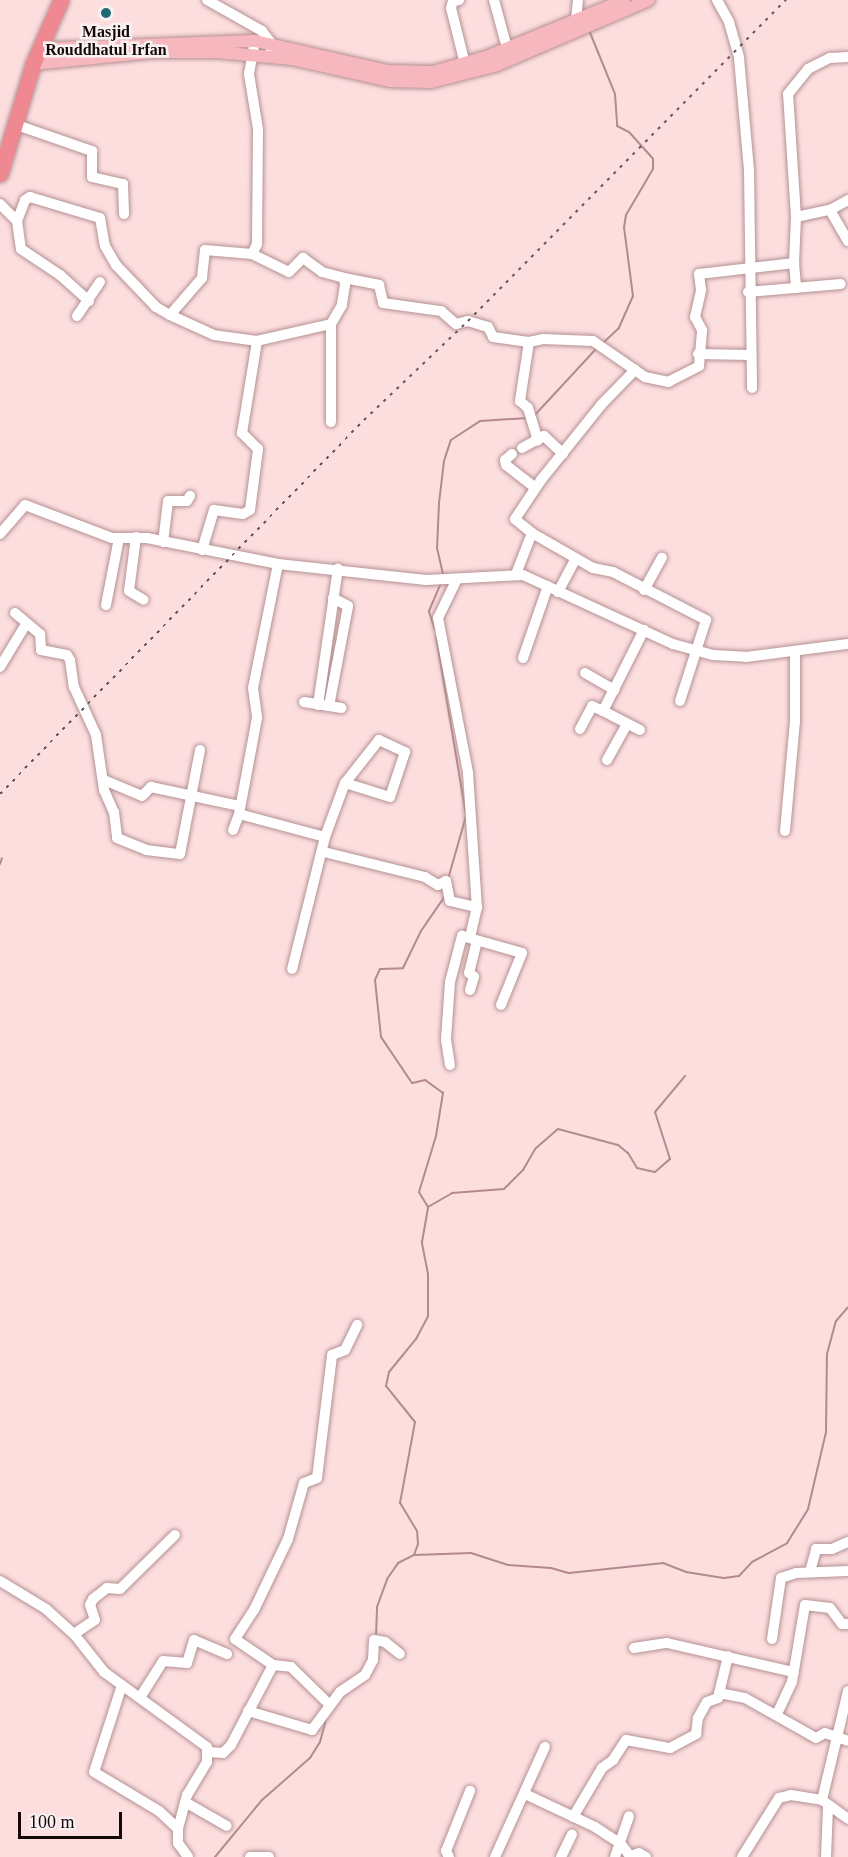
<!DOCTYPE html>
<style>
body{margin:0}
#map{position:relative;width:848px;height:1857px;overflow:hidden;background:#fddedf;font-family:"Times New Roman",serif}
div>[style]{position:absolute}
.stream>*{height:2px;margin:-1px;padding:0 1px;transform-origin:1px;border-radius:1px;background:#b38a8d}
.roads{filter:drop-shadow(0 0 2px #b59193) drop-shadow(0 0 2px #b59193)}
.minor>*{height:10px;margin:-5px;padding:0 5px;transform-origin:5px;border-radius:5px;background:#fff}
.major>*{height:12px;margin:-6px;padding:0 6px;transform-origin:6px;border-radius:6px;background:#f6b8be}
.highway>*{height:15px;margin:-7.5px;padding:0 7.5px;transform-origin:7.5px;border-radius:7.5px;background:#f08892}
.rail>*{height:2px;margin-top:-1px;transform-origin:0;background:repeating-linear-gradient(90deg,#685556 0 3px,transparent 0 9px)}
.dots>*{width:16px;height:16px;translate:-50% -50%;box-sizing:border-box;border:3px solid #faf2f2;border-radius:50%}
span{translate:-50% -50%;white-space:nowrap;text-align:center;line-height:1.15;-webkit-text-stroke:5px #faf2f2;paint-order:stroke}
.poi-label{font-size:16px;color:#140809;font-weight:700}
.scale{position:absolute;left:18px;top:1812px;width:104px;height:27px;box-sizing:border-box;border:3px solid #140809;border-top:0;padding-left:8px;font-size:18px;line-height:21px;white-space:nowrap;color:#140809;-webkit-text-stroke:4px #faf2f2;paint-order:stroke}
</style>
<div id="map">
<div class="stream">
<i style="left:589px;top:30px;width:69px;rotate:67.9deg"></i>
<i style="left:615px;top:94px;width:32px;rotate:86deg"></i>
<i style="left:617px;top:126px;width:13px;rotate:27deg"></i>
<i style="left:629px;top:132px;width:36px;rotate:48deg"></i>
<i style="left:653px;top:159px;width:10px;rotate:90deg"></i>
<i style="left:653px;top:169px;width:53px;rotate:120.4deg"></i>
<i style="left:626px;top:215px;width:12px;rotate:99deg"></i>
<i style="left:624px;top:227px;width:70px;rotate:82.6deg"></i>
<i style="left:633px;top:296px;width:35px;rotate:114deg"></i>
<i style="left:619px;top:328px;width:22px;rotate:137deg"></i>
<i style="left:533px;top:417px;width:93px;rotate:-47.2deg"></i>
<i style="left:443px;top:574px;width:26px;rotate:-103deg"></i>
<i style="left:437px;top:549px;width:46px;rotate:-87.5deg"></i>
<i style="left:439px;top:503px;width:42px;rotate:-83.2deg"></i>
<i style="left:444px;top:461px;width:22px;rotate:-72deg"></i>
<i style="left:451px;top:440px;width:35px;rotate:-33deg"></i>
<i style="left:480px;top:421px;width:48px;rotate:-3.6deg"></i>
<i style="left:435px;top:630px;width:20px;rotate:-108deg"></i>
<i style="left:429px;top:611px;width:30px;rotate:-67deg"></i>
<i style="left:436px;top:636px;width:182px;rotate:80.5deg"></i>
<i style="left:466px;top:816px;width:66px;rotate:105.9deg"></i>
<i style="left:0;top:864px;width:6px;rotate:-72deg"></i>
<i style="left:428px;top:1207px;width:17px;rotate:-121deg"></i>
<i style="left:419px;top:1192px;width:59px;rotate:-73.1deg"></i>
<i style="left:436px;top:1136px;width:44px;rotate:-80.8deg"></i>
<i style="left:443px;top:1093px;width:22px;rotate:-144deg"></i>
<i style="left:425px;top:1080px;width:13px;rotate:167deg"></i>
<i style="left:412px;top:1083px;width:55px;rotate:-124deg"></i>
<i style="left:381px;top:1037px;width:57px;rotate:-96deg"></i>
<i style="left:375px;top:980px;width:12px;rotate:-66deg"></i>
<i style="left:380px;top:969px;width:23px;rotate:-2deg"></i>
<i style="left:403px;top:968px;width:41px;rotate:-64.1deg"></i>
<i style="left:421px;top:931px;width:42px;rotate:-55.6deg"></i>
<i style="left:415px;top:1555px;width:56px;rotate:-2deg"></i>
<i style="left:471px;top:1553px;width:39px;rotate:18deg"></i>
<i style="left:508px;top:1565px;width:43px;rotate:4deg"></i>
<i style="left:551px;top:1568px;width:19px;rotate:16deg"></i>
<i style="left:569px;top:1573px;width:95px;rotate:-6.1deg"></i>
<i style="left:663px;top:1563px;width:25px;rotate:21deg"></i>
<i style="left:686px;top:1572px;width:38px;rotate:9deg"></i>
<i style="left:724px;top:1578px;width:15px;rotate:-8deg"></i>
<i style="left:739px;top:1576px;width:19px;rotate:-47deg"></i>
<i style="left:752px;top:1562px;width:40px;rotate:-28deg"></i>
<i style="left:787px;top:1543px;width:40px;rotate:-58deg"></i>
<i style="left:808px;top:1509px;width:79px;rotate:-76.8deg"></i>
<i style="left:826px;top:1432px;width:78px;rotate:-89.3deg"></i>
<i style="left:827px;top:1354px;width:34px;rotate:-75deg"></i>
<i style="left:836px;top:1321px;width:18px;rotate:-49deg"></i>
<i style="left:376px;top:1637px;width:30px;rotate:-88deg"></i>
<i style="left:377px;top:1607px;width:30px;rotate:-70deg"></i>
<i style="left:387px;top:1579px;width:19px;rotate:-55deg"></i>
<i style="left:398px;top:1563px;width:18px;rotate:-27deg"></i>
<i style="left:414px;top:1555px;width:12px;rotate:-70deg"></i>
<i style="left:418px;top:1544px;width:13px;rotate:-94deg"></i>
<i style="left:417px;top:1531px;width:33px;rotate:-121deg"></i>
<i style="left:400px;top:1503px;width:82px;rotate:-79.5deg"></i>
<i style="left:415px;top:1422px;width:46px;rotate:-128.9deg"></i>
<i style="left:386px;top:1386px;width:14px;rotate:-78deg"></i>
<i style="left:389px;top:1372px;width:43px;rotate:-50.7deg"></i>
<i style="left:416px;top:1339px;width:26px;rotate:-62deg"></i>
<i style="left:428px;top:1316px;width:42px;rotate:-90deg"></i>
<i style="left:428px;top:1274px;width:33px;rotate:-101deg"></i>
<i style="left:422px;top:1242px;width:36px;rotate:-80deg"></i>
<i style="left:428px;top:1207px;width:28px;rotate:-30deg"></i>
<i style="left:452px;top:1193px;width:52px;rotate:-4.4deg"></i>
<i style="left:504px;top:1189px;width:27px;rotate:-45deg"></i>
<i style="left:523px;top:1170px;width:24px;rotate:-60deg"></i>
<i style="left:535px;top:1149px;width:30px;rotate:-41deg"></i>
<i style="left:558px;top:1129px;width:62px;rotate:14.9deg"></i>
<i style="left:618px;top:1145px;width:13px;rotate:39deg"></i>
<i style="left:628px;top:1153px;width:17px;rotate:59deg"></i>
<i style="left:637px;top:1168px;width:18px;rotate:13deg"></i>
<i style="left:655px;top:1172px;width:20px;rotate:-41deg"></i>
<i style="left:670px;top:1159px;width:49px;rotate:-107.7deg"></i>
<i style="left:655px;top:1112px;width:47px;rotate:-50.2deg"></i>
<i style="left:215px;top:1857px;width:74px;rotate:-50.5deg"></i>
<i style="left:262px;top:1800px;width:64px;rotate:-41.2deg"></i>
<i style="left:310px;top:1758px;width:19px;rotate:-58deg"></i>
<i style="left:320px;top:1742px;width:24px;rotate:-75deg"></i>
</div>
<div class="roads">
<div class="minor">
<i style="left:207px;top:0;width:63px;rotate:29.4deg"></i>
<i style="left:262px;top:31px;width:15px;rotate:53deg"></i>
<i style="left:271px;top:43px;width:8px;rotate:90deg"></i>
<i style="left:459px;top:0;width:6px;rotate:171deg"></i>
<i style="left:453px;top:1px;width:7px;rotate:106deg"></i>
<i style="left:451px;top:8px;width:58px;rotate:76deg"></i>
<i style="left:494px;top:0;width:50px;rotate:74.8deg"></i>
<i style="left:717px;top:0;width:25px;rotate:61deg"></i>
<i style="left:729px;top:22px;width:37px;rotate:74deg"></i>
<i style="left:739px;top:58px;width:112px;rotate:84.9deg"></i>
<i style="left:749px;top:170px;width:218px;rotate:89.2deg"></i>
<i style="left:576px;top:19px;width:19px;rotate:-84deg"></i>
<i style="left:14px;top:124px;width:83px;rotate:19.1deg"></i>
<i style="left:92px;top:151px;width:26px;rotate:90deg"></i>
<i style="left:92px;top:177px;width:32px;rotate:13deg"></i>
<i style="left:123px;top:184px;width:30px;rotate:88deg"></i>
<i style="left:0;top:204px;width:24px;rotate:45deg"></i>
<i style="left:17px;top:221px;width:28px;rotate:82deg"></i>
<i style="left:21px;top:249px;width:47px;rotate:33.7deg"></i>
<i style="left:60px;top:275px;width:39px;rotate:42deg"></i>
<i style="left:830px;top:210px;width:36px;rotate:60deg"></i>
<i style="left:796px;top:217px;width:35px;rotate:-12deg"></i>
<i style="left:830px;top:210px;width:21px;rotate:-29deg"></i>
<i style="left:17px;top:221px;width:22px;rotate:-69deg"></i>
<i style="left:25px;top:200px;width:6px;rotate:-31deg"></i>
<i style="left:30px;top:197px;width:73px;rotate:16.7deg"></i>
<i style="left:100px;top:218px;width:28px;rotate:80deg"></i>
<i style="left:105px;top:246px;width:22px;rotate:60deg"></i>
<i style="left:116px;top:265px;width:58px;rotate:46.4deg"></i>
<i style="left:156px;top:307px;width:16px;rotate:30deg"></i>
<i style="left:252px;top:254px;width:41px;rotate:25.9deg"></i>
<i style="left:289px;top:272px;width:20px;rotate:-45deg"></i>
<i style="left:303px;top:258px;width:24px;rotate:36deg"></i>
<i style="left:322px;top:272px;width:23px;rotate:15deg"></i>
<i style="left:344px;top:278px;width:7px;rotate:82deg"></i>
<i style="left:345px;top:285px;width:20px;rotate:99deg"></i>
<i style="left:342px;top:305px;width:22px;rotate:120deg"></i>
<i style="left:331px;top:324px;width:76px;rotate:167.1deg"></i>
<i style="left:794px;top:263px;width:25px;rotate:85deg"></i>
<i style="left:344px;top:278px;width:36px;rotate:11deg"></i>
<i style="left:379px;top:285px;width:18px;rotate:77deg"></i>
<i style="left:383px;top:303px;width:59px;rotate:7.9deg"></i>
<i style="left:441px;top:311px;width:20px;rotate:41deg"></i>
<i style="left:456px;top:324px;width:12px;rotate:-14deg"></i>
<i style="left:468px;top:321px;width:21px;rotate:17deg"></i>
<i style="left:488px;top:327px;width:11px;rotate:63deg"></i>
<i style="left:493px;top:337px;width:36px;rotate:8deg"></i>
<i style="left:529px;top:342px;width:14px;rotate:-12deg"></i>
<i style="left:543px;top:339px;width:50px;rotate:2.3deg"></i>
<i style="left:593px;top:341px;width:51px;rotate:34.6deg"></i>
<i style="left:748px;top:292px;width:93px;rotate:-4.9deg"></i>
<i style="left:77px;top:316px;width:41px;rotate:-55.9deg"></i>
<i style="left:529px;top:342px;width:60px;rotate:98.7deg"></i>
<i style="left:520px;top:401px;width:11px;rotate:41deg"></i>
<i style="left:528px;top:408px;width:34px;rotate:73deg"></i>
<i style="left:698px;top:354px;width:53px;rotate:1.1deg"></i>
<i style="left:331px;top:422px;width:98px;rotate:-90deg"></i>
<i style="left:522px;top:448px;width:25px;rotate:-29deg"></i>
<i style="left:544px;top:436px;width:26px;rotate:43deg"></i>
<i style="left:512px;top:454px;width:9px;rotate:139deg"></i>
<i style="left:505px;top:460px;width:5px;rotate:79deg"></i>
<i style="left:506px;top:465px;width:37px;rotate:38deg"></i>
<i style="left:532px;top:533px;width:70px;rotate:29.8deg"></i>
<i style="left:593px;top:568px;width:20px;rotate:11deg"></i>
<i style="left:613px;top:572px;width:105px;rotate:27.3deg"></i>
<i style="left:706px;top:620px;width:85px;rotate:107.8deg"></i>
<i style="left:0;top:534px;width:38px;rotate:-49deg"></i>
<i style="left:25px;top:505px;width:93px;rotate:20.8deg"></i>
<i style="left:112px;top:538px;width:35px"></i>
<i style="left:147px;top:538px;width:134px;rotate:11.2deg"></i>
<i style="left:278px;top:564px;width:149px;rotate:6.2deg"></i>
<i style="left:426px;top:580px;width:97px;rotate:-3deg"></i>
<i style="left:523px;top:575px;width:165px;rotate:24.7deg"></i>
<i style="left:673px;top:644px;width:41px;rotate:15.4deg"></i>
<i style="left:713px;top:655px;width:33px;rotate:3deg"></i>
<i style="left:746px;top:657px;width:103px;rotate:-7.3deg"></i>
<i style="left:136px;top:537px;width:54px;rotate:97.4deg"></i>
<i style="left:129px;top:591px;width:17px;rotate:31deg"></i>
<i style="left:163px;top:542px;width:41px;rotate:-83deg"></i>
<i style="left:168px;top:501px;width:19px"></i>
<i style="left:187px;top:501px;width:6px;rotate:-59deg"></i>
<i style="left:202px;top:550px;width:42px;rotate:-73.3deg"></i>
<i style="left:214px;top:510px;width:29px;rotate:8deg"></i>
<i style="left:243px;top:514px;width:8px;rotate:-30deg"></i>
<i style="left:250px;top:510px;width:62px;rotate:-82.5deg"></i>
<i style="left:258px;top:449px;width:23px;rotate:-135deg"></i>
<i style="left:242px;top:433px;width:93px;rotate:-80.7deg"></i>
<i style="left:257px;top:341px;width:43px;rotate:-172.1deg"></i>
<i style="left:214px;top:335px;width:48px;rotate:-155.6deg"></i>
<i style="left:170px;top:315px;width:49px;rotate:-49.1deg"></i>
<i style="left:202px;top:278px;width:28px;rotate:-84deg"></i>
<i style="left:205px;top:250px;width:47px;rotate:4.9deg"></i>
<i style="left:252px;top:254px;width:11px;rotate:-63deg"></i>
<i style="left:257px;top:244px;width:115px;rotate:-89.5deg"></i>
<i style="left:258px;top:129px;width:56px;rotate:-99.3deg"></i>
<i style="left:249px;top:74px;width:34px;rotate:-80deg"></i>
<i style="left:278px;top:564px;width:126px;rotate:101.4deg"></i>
<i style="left:253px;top:688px;width:30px;rotate:82deg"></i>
<i style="left:257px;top:718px;width:98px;rotate:100.6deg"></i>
<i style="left:239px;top:814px;width:89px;rotate:15deg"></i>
<i style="left:325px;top:837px;width:136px;rotate:104deg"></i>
<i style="left:516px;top:574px;width:44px;rotate:-68.7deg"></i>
<i style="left:532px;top:533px;width:22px;rotate:-141deg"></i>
<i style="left:515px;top:519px;width:47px;rotate:-56.3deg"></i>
<i style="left:541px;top:480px;width:96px;rotate:-51.3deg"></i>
<i style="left:601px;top:405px;width:49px;rotate:-45.8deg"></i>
<i style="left:635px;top:370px;width:12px;rotate:35deg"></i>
<i style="left:645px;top:377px;width:24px;rotate:12deg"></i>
<i style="left:668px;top:382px;width:35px;rotate:-27deg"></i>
<i style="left:699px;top:366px;width:36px;rotate:-85deg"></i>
<i style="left:702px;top:330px;width:15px;rotate:-118deg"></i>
<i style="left:695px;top:317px;width:28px;rotate:-77deg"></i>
<i style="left:701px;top:290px;width:16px;rotate:-97deg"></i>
<i style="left:699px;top:274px;width:96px;rotate:-6.6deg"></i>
<i style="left:794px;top:263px;width:46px;rotate:-87.5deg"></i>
<i style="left:796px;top:217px;width:123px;rotate:-93.7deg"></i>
<i style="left:788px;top:94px;width:32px;rotate:-51deg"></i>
<i style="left:808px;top:69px;width:25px;rotate:-27deg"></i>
<i style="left:830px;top:58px;width:18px;rotate:-3deg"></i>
<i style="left:457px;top:579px;width:43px;rotate:116deg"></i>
<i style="left:438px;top:618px;width:158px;rotate:79deg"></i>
<i style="left:468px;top:773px;width:134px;rotate:86.2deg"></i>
<i style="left:477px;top:907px;width:31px;rotate:103deg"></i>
<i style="left:644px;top:590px;width:37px;rotate:-61deg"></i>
<i style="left:558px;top:592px;width:38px;rotate:-62deg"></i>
<i style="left:106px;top:605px;width:68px;rotate:-79deg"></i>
<i style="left:15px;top:613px;width:33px;rotate:40deg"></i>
<i style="left:40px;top:634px;width:16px;rotate:86deg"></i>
<i style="left:41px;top:650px;width:26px;rotate:11deg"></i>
<i style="left:67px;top:655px;width:6px;rotate:59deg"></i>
<i style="left:70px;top:660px;width:27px;rotate:82deg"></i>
<i style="left:74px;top:687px;width:53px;rotate:65.4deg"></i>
<i style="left:96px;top:735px;width:56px;rotate:81.7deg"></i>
<i style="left:104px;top:790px;width:24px;rotate:66deg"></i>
<i style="left:114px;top:812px;width:26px;rotate:83deg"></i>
<i style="left:117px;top:838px;width:31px;rotate:22deg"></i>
<i style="left:146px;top:850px;width:34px;rotate:7deg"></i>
<i style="left:180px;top:854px;width:106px;rotate:-79.1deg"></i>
<i style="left:523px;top:658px;width:76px;rotate:-70.9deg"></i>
<i style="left:0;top:667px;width:50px;rotate:-58.8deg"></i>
<i style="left:585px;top:673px;width:34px;rotate:30deg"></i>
<i style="left:304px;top:702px;width:38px;rotate:9deg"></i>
<i style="left:318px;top:705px;width:138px;rotate:-81.7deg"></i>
<i style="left:329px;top:706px;width:102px;rotate:-79.2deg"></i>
<i style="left:348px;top:606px;width:17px;rotate:-152deg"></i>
<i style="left:580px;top:729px;width:26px;rotate:-62deg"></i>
<i style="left:592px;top:706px;width:12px;rotate:24deg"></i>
<i style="left:640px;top:730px;width:42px;rotate:-152.8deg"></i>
<i style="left:603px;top:711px;width:91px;rotate:-63.2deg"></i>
<i style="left:607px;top:760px;width:41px;rotate:-60.9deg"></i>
<i style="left:104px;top:780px;width:41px;rotate:22.8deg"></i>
<i style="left:142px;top:796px;width:13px;rotate:-45deg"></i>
<i style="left:151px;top:787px;width:91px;rotate:12.1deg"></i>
<i style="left:233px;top:830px;width:17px;rotate:-69deg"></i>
<i style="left:785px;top:831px;width:109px;rotate:-84.8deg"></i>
<i style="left:795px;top:722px;width:71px;rotate:-90deg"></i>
<i style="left:325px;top:837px;width:58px;rotate:-69.7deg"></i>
<i style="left:345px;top:783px;width:55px;rotate:-51.7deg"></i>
<i style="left:379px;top:740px;width:29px;rotate:25deg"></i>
<i style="left:405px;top:752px;width:47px;rotate:108.4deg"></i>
<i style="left:390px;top:797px;width:47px;rotate:-162.7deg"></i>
<i style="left:324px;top:852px;width:104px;rotate:13.9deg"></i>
<i style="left:425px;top:877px;width:15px;rotate:32deg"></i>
<i style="left:438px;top:885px;width:9px;rotate:-27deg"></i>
<i style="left:446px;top:881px;width:20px;rotate:79deg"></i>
<i style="left:450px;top:901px;width:28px;rotate:13deg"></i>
<i style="left:470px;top:990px;width:14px;rotate:-73deg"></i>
<i style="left:474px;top:977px;width:6px;rotate:-141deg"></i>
<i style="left:469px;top:973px;width:33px;rotate:-76deg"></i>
<i style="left:450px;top:1065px;width:26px;rotate:-99deg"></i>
<i style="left:446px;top:1039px;width:57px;rotate:-86deg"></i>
<i style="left:450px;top:982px;width:48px;rotate:-75.4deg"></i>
<i style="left:462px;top:936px;width:62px;rotate:15.8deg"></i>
<i style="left:522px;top:953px;width:56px;rotate:112deg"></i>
<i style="left:810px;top:1572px;width:24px;rotate:-75deg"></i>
<i style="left:816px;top:1549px;width:16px"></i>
<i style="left:832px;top:1549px;width:17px;rotate:-24deg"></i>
<i style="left:0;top:1581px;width:54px;rotate:31.3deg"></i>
<i style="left:46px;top:1609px;width:38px;rotate:42deg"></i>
<i style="left:74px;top:1634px;width:48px;rotate:51.7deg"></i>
<i style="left:104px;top:1672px;width:127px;rotate:36.1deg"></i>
<i style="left:207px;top:1747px;width:15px;rotate:90deg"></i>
<i style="left:207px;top:1762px;width:39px;rotate:121deg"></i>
<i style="left:187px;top:1795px;width:35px;rotate:105deg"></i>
<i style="left:178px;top:1829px;width:14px;rotate:90deg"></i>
<i style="left:178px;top:1843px;width:17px;rotate:54deg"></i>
<i style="left:74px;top:1634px;width:25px;rotate:-34deg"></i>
<i style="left:95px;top:1620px;width:16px;rotate:-108deg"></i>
<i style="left:90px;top:1605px;width:7px;rotate:-63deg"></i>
<i style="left:93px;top:1599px;width:18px;rotate:-38deg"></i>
<i style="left:107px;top:1588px;width:13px;rotate:4deg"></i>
<i style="left:120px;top:1589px;width:77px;rotate:-44.5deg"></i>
<i style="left:772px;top:1639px;width:62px;rotate:-81.6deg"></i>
<i style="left:781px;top:1578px;width:16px;rotate:-18deg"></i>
<i style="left:796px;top:1573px;width:52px;rotate:-2.2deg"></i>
<i style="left:634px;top:1648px;width:33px;rotate:-9deg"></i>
<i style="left:667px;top:1643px;width:130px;rotate:12.9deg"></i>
<i style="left:273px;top:1665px;width:18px;rotate:6deg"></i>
<i style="left:291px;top:1667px;width:54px;rotate:44.3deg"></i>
<i style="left:122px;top:1685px;width:91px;rotate:107.8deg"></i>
<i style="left:94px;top:1772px;width:76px;rotate:31deg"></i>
<i style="left:159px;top:1811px;width:26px;rotate:43deg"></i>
<i style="left:848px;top:1691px;width:112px;rotate:103.4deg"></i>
<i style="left:822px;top:1800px;width:32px;rotate:36deg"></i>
<i style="left:719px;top:1693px;width:26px;rotate:11deg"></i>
<i style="left:745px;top:1698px;width:81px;rotate:29.4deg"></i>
<i style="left:816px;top:1738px;width:10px;rotate:-29deg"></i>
<i style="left:825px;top:1733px;width:24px;rotate:19deg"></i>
<i style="left:141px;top:1696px;width:41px;rotate:-57.8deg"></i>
<i style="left:163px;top:1661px;width:24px;rotate:5deg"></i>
<i style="left:187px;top:1663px;width:24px;rotate:-73deg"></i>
<i style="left:194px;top:1640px;width:36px;rotate:23deg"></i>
<i style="left:248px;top:1711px;width:67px;rotate:16.5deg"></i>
<i style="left:312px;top:1730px;width:47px;rotate:-53.6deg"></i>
<i style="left:340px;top:1692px;width:30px;rotate:-34deg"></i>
<i style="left:365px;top:1675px;width:17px;rotate:-62deg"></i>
<i style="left:373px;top:1660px;width:20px;rotate:-87deg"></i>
<i style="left:374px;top:1640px;width:11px;rotate:10deg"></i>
<i style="left:385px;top:1642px;width:19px;rotate:39deg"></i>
<i style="left:777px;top:1714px;width:35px;rotate:-65deg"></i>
<i style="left:792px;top:1682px;width:78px;rotate:-80.4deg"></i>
<i style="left:805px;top:1605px;width:25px;rotate:7deg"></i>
<i style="left:830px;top:1608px;width:20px;rotate:53deg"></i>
<i style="left:842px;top:1624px;width:6px"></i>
<i style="left:209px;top:1752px;width:14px;rotate:4deg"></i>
<i style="left:223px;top:1753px;width:11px;rotate:-45deg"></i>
<i style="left:231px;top:1745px;width:90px;rotate:-62.3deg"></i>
<i style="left:273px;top:1665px;width:46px;rotate:-145.6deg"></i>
<i style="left:235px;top:1639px;width:35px;rotate:-57deg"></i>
<i style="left:254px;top:1610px;width:79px;rotate:-64.4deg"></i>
<i style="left:288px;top:1539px;width:58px;rotate:-74.1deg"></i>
<i style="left:304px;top:1483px;width:14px;rotate:-21deg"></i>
<i style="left:317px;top:1478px;width:124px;rotate:-83deg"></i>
<i style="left:332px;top:1355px;width:14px;rotate:-21deg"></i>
<i style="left:345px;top:1350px;width:28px;rotate:-64deg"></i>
<i style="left:525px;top:1794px;width:77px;rotate:25.2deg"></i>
<i style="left:595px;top:1827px;width:30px;rotate:33deg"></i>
<i style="left:620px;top:1843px;width:16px;rotate:52deg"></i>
<i style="left:630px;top:1856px;width:9px;rotate:-18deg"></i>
<i style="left:639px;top:1853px;width:8px;rotate:30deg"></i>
<i style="left:185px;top:1802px;width:48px;rotate:29.7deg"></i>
<i style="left:573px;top:1817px;width:57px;rotate:-59.4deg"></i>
<i style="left:602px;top:1768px;width:14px;rotate:-36deg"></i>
<i style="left:613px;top:1760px;width:24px;rotate:-57deg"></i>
<i style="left:626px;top:1740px;width:45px;rotate:10.3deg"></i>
<i style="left:670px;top:1748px;width:30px;rotate:-28deg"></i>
<i style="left:696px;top:1734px;width:16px;rotate:-83deg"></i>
<i style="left:698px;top:1718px;width:18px;rotate:-61deg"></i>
<i style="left:707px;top:1702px;width:12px;rotate:-20deg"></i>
<i style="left:718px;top:1698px;width:43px;rotate:-76.6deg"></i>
<i style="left:250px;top:1857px;width:19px"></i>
<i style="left:449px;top:1857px;width:7px;rotate:-117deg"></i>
<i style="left:446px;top:1851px;width:65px;rotate:-68.2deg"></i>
<i style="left:495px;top:1857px;width:121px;rotate:-65.6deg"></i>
<i style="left:561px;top:1857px;width:25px;rotate:-64deg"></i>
<i style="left:615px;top:1857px;width:43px;rotate:-71.1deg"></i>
<i style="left:742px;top:1857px;width:70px;rotate:-57.9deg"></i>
<i style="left:779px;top:1798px;width:12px;rotate:-14deg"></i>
<i style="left:791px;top:1795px;width:31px;rotate:9deg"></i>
<i style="left:826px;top:1857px;width:50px;rotate:-87.7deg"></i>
</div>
<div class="major">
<i style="left:39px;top:49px;width:216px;rotate:-2.1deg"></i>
<i style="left:255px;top:41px;width:135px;rotate:12.8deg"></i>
<i style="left:387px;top:71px;width:46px;rotate:1.2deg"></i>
<i style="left:433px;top:72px;width:55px;rotate:-15.8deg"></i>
<i style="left:486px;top:57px;width:149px;rotate:-22.4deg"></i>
<i style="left:33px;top:64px;width:121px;rotate:-5.7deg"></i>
<i style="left:153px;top:52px;width:64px"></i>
<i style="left:217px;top:52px;width:75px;rotate:5.3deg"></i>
<i style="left:292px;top:59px;width:100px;rotate:12.7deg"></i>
<i style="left:390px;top:81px;width:41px;rotate:1.4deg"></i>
<i style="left:431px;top:82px;width:68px;rotate:-14.4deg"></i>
<i style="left:497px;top:65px;width:165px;rotate:-23.2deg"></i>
</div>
<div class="highway">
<i style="left:0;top:174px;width:115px;rotate:-73.3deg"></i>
<i style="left:33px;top:64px;width:70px;rotate:-66.4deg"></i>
</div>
</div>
<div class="rail">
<i style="left:0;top:794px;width:522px;rotate:-45.78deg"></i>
<i style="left:364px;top:420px;width:144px;rotate:-43.6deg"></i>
<i style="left:468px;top:321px;width:452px;rotate:-45.3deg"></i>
</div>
<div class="dots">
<i style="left:106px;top:13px;background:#216976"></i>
</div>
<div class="poi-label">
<span style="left:106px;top:41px">Masjid<br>Rouddhatul Irfan</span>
</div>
<div class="scale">100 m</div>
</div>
